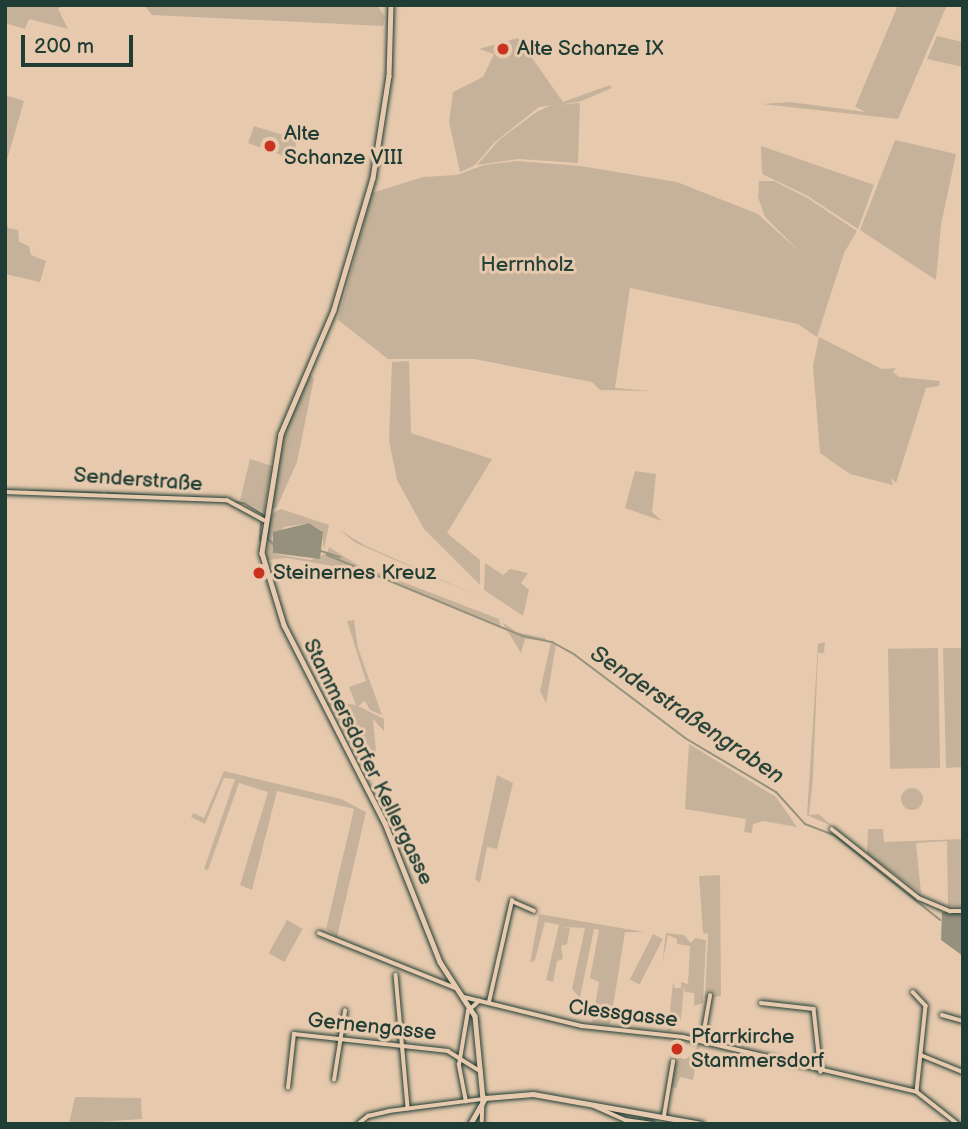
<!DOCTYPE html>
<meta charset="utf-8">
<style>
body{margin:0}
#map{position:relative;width:968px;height:1129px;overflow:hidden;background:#e7caae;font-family:"Balsamiq Sans",sans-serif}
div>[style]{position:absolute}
.green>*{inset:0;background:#c6b29a;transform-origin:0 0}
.round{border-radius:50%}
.water>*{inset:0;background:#96917c}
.stream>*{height:2px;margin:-1px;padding:0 1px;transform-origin:1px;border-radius:1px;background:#96917c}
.roads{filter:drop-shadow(0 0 2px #1f3d34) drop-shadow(0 0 2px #1f3d34)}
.minor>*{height:3.5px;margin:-1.75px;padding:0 1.75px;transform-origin:1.75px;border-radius:1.75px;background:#e7caae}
.tertiary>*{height:4.5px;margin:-2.25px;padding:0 2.25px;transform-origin:2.25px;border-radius:2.25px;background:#e7caae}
.secondary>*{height:4.5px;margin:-2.25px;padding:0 2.25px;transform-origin:2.25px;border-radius:2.25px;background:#e7caae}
.dots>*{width:19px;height:19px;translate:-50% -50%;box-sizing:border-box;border:4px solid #e7caae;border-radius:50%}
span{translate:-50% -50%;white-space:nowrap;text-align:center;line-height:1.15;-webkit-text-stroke:6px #e7caae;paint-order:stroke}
.poi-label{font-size:21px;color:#1f3d34}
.left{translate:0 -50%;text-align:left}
.park-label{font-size:21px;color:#274339}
.street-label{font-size:21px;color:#1f3d34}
.water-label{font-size:23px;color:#2b453b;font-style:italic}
.frame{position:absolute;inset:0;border:7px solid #1f3d34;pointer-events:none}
.scale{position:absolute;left:21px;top:35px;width:112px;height:32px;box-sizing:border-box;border:4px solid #1f3d34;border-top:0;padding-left:9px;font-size:21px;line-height:24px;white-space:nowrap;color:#1f3d34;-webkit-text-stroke:5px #e7caae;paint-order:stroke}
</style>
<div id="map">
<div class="green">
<i style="clip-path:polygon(5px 5px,63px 5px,58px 9px,68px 29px,29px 19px,25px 29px,5px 23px)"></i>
<i style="clip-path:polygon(144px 5px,377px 5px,385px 17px,383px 26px,152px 15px)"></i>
<i style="clip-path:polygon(898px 5px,947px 5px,898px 119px,762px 104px,790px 102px,866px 112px,855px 107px)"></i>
<i style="clip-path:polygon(937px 36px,963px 42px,963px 67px,927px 59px)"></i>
<i style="clip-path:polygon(518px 38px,563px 102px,610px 85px,612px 88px,579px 102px,539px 107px,495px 142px,474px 166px,460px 172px,449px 122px,453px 92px,483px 77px,494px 54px,479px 49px)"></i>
<i style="clip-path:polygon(5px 95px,24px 101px,5px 167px)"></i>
<i style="clip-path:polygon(580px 103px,578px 163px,519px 159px,477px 165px,499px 140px,538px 111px,552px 105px)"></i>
<i style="clip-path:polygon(254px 126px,296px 139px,295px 160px,248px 143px)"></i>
<i style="clip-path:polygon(895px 140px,956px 154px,941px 225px,936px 280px,860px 230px)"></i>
<i style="clip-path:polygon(761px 146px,874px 185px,858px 229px,806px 195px,762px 174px)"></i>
<i style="clip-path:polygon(516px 161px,581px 166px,677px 182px,758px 214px,801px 253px,765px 217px,758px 197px,759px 181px,774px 181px,809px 199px,857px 231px,844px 253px,817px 337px,798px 324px,630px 288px,615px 388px,652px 391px,600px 390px,592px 382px,474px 359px,388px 359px,338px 320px,372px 193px,423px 177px,457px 175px,484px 165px)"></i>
<i style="clip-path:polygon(5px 216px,8px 228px,18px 230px,19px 242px,29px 246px,31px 255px,46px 261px,40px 282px,5px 274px)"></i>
<i style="clip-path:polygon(819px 337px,882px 369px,896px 368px,893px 372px,899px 377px,940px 381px,939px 386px,926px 388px,896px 483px,891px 478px,893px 485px,850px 474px,820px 453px,813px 366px)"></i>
<i style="clip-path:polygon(409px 361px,411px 433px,492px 459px,447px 533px,480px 560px,480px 585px,424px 529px,397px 480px,389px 441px,392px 362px)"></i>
<i style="clip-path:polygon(310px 375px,314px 378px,297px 462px,277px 507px,270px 510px,285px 432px)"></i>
<i style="clip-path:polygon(250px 459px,272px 466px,264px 512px,240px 500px)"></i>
<i style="clip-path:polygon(635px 471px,656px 474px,652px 512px,662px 521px,625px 508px)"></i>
<i style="clip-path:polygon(281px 509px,329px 525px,324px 549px,321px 530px,309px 523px,285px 527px,272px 537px,275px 554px,311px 560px,327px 553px,329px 547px,356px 564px,499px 619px,501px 627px,367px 572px,286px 558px,267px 560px,268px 516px)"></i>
<i style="clip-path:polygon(338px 529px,364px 545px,496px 604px,356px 543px)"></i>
<i style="clip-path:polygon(485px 563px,503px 575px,510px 569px,528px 573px,521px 583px,529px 590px,523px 616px,484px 590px)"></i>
<i style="clip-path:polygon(354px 620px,358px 648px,382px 715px,370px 710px,365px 701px,358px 706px,384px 719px,384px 731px,373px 719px,376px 751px,371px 761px,365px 759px,363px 770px,337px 715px,323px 700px,356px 705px,349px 687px,366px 681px,347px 621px)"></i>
<i style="clip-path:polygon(502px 622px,517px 632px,544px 638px,538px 632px,548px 641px,525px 639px,521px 653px)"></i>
<i style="clip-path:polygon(551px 642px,556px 645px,546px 703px,540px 691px)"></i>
<i style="clip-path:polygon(825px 642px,824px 653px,818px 653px,813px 777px,809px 815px,819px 814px,832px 826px,807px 815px,818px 644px)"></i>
<i style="left:938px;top:648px;width:120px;height:50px;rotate:89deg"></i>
<i style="clip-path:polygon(943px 648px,963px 648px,963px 767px,946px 768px)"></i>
<i style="clip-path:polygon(689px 744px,776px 797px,797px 827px,763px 821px,753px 824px,752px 833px,744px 832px,746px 819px,685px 809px)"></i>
<i style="clip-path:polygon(224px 771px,341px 799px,366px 812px,337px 937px,326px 929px,354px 809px,277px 791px,252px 890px,240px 885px,268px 792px,239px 783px,208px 870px,204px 869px,235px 779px,224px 778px,205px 824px,191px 817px,193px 813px,204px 818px)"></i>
<i style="clip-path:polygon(497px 775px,513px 783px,497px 849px,487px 847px,480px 883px,475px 879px)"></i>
<i class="round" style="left:901px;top:788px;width:22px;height:22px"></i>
<i style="clip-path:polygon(868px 829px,883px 829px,884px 842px,963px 839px,963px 907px,948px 906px,947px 841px,916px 843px,921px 893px,867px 854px)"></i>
<i style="clip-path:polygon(720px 875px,721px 996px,705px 998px,708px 934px,703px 933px,699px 876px)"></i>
<i style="clip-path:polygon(539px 914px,644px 932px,625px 932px,610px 1025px,592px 1023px,599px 982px,590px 978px,599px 930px,594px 929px,580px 998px,572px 989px,585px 928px,562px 927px,570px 928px,567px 944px,561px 946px,563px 959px,557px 961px,553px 982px,546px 980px,559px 925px,545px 922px,535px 960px,530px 963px)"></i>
<i style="left:287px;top:920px;width:18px;height:38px;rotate:29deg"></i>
<i style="clip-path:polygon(666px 933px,684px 935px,691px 943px,695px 938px,706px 940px,703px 1003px,694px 1006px,694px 993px,685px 992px,684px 986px,681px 1020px,673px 1017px,672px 1023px,680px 1025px,668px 1032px,673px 982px,675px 988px,681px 988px,681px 982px,688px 984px,690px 946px,677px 944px,677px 939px,668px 935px,662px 965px)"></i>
<i style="left:653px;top:934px;width:11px;height:51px;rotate:27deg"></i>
<i style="clip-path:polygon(700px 1044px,693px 1080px,680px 1077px,676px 1088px,670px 1087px,675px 1057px,686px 1059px)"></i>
<i style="clip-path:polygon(75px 1097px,141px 1098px,142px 1119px,69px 1124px)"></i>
</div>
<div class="water">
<i style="clip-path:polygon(309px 523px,323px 532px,320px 559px,273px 553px,273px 532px)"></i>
<i style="clip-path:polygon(942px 912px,963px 913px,963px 956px,941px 940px)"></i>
</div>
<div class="stream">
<i style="left:31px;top:491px;width:71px;rotate:1.6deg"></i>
<i style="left:106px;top:493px;width:72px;rotate:3.2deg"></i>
<i style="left:194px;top:497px;width:50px;rotate:6.8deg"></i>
<i style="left:244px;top:503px;width:31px;rotate:32deg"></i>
<i style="left:270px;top:519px;width:20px;rotate:96deg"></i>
<i style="left:268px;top:539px;width:7px;rotate:45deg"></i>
<i style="left:260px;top:540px;width:17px;rotate:-87deg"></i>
<i style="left:321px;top:551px;width:20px;rotate:18deg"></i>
<i style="left:327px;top:555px;width:212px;rotate:22.5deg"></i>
<i style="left:523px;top:636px;width:30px;rotate:12deg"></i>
<i style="left:552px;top:642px;width:26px;rotate:29deg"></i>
<i style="left:575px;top:655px;width:138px;rotate:37deg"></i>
<i style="left:685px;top:738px;width:106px;rotate:30.7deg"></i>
<i style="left:776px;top:792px;width:43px;rotate:47.8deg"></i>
<i style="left:805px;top:824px;width:31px;rotate:21deg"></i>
<i style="left:834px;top:835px;width:136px;rotate:38.7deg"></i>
</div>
<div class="roads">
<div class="minor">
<i style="left:5px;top:492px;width:222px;rotate:2.1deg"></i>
<i style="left:227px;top:500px;width:42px;rotate:28.4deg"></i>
<i style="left:832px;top:829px;width:111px;rotate:38.4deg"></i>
<i style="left:919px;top:898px;width:34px;rotate:23deg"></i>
<i style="left:950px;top:911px;width:13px"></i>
<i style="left:319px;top:933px;width:148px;rotate:21.9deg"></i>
<i style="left:396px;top:975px;width:134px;rotate:84.8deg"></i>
<i style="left:913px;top:992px;width:19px;rotate:47deg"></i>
<i style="left:926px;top:1006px;width:86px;rotate:96deg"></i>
<i style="left:464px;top:997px;width:122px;rotate:13.8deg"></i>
<i style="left:582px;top:1026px;width:102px;rotate:6.2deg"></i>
<i style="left:683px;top:1037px;width:240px;rotate:13.2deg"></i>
<i style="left:917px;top:1092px;width:52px;rotate:38deg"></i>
<i style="left:489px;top:1002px;width:104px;rotate:-77.2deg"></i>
<i style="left:512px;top:901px;width:24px;rotate:24deg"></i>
<i style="left:761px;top:1003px;width:53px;rotate:6.5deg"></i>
<i style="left:814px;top:1009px;width:63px;rotate:83.7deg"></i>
<i style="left:942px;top:1015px;width:22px;rotate:16deg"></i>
<i style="left:702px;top:1042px;width:47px;rotate:-80.1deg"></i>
<i style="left:921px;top:1055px;width:45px;rotate:22deg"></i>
<i style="left:334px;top:1080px;width:70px;rotate:-80.9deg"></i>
<i style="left:288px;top:1088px;width:54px;rotate:-83.7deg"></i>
<i style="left:294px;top:1034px;width:155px;rotate:6.3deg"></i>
<i style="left:448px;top:1051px;width:39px;rotate:32deg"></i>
<i style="left:466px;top:1102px;width:38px;rotate:-101deg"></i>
<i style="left:459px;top:1065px;width:55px;rotate:-80.5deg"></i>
<i style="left:468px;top:1011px;width:15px;rotate:-42deg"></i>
<i style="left:594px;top:1106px;width:34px;rotate:24deg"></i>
<i style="left:625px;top:1120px;width:28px;rotate:8deg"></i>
<i style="left:664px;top:1116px;width:55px;rotate:-80.5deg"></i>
<i style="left:358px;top:1124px;width:13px;rotate:-39deg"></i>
<i style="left:368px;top:1116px;width:22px;rotate:-13deg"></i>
<i style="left:389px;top:1111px;width:95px;rotate:-7.3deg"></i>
<i style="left:483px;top:1099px;width:25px;rotate:92deg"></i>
</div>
<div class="tertiary">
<i style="left:391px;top:5px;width:71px;rotate:91.6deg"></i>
<i style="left:389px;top:76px;width:103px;rotate:98.9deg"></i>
<i style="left:373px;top:178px;width:138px;rotate:106.5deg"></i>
<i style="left:334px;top:310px;width:135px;rotate:113.1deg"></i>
<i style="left:281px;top:434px;width:121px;rotate:99.1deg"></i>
<i style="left:262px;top:553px;width:75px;rotate:73deg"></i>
<i style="left:284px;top:625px;width:222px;rotate:63deg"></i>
<i style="left:385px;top:823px;width:149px;rotate:68.4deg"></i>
<i style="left:440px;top:962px;width:64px;rotate:57.1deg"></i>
<i style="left:475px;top:1016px;width:83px;rotate:84.5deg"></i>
</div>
<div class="secondary">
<i style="left:470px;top:1124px;width:30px;rotate:-60deg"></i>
<i style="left:485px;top:1098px;width:48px;rotate:-4.8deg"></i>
<i style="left:533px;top:1094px;width:171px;rotate:10.1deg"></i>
</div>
</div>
<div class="dots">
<i style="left:503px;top:49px;background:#c8321e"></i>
<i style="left:270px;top:146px;background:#c8321e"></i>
<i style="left:259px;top:573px;background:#c8321e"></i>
<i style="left:677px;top:1049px;background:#c8321e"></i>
</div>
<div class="poi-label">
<span class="left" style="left:517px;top:49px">Alte Schanze IX</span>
<span class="left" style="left:284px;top:146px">Alte<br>Schanze VIII</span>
<span class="left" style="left:273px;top:573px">Steinernes Kreuz</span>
<span class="left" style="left:691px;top:1049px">Pfarrkirche<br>Stammersdorf</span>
</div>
<div class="park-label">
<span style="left:527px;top:265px">Herrnholz</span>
</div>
<div class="street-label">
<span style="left:138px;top:480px;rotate:4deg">Senderstraße</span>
<span style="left:368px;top:762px;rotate:64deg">Stammersdorfer Kellergasse</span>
<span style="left:623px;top:1014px;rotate:7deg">Clessgasse</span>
<span style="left:372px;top:1027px;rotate:6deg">Gernengasse</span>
</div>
<div class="water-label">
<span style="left:687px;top:715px;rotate:34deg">Senderstraßengraben</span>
</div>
<div class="frame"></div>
<div class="scale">200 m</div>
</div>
